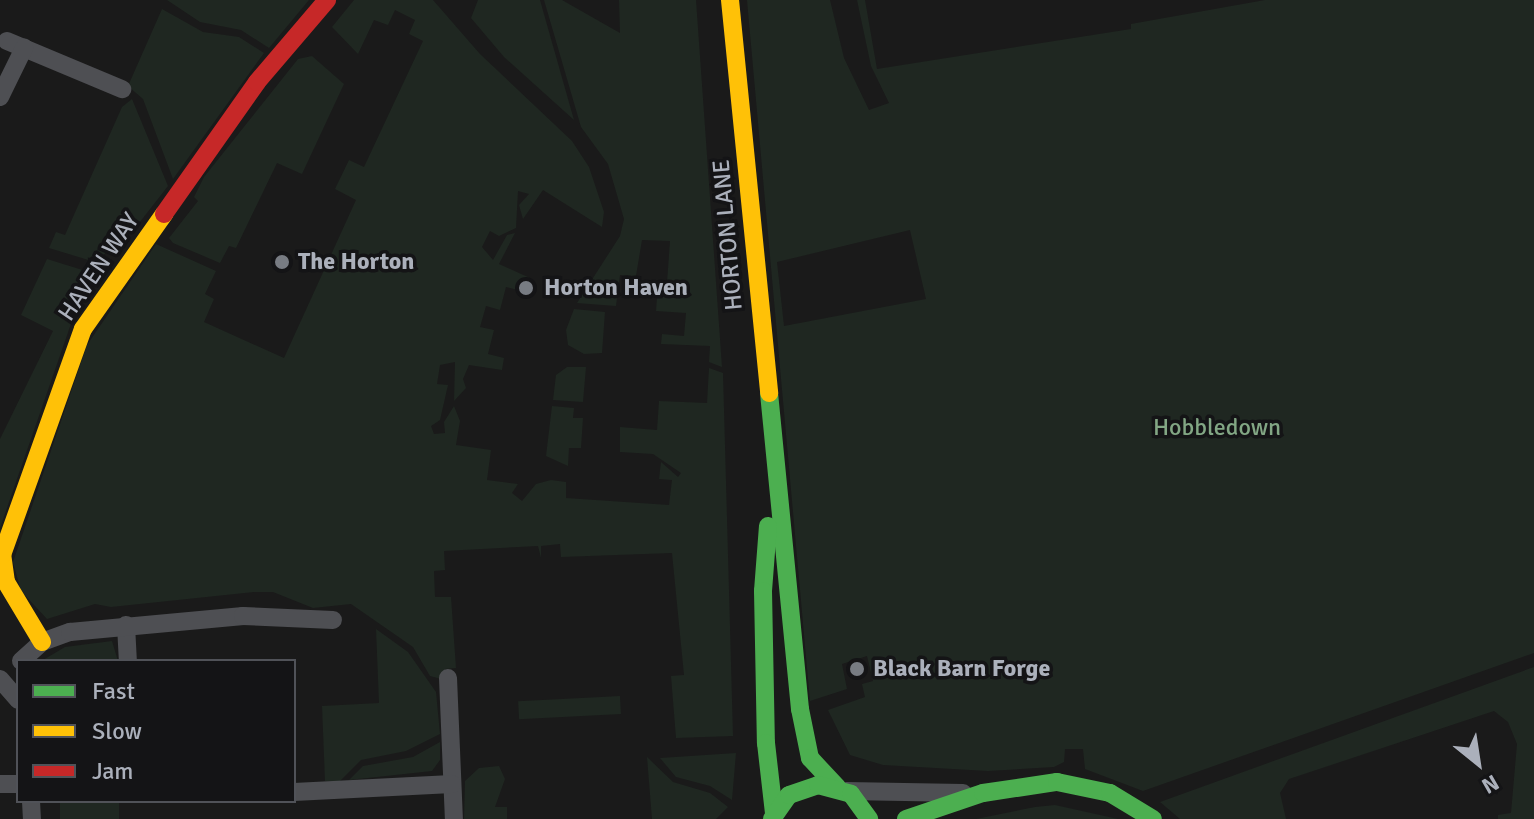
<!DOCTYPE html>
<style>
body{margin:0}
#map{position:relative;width:1534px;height:819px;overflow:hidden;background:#1a1a1a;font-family:Signika,sans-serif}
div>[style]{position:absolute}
.green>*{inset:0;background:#1f2721;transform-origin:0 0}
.street>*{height:18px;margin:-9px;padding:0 9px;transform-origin:9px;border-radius:9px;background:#4e4f53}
.fast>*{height:18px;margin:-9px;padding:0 9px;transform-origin:9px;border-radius:9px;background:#4caf50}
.slow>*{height:18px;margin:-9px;padding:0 9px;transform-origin:9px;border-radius:9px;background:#ffc107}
.jam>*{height:18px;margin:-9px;padding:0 9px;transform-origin:9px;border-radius:9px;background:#c62828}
.dots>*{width:22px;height:22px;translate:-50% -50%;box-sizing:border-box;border:4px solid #141416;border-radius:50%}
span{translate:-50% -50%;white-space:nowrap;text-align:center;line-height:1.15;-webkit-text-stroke:7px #141416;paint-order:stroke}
.street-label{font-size:24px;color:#abb0bb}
.poi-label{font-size:24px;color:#abb0bb;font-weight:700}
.left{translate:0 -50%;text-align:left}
.park-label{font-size:24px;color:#82a684}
.legend{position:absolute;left:16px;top:659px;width:280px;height:144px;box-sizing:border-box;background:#141416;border:2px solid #505258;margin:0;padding:10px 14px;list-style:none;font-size:24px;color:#abb0bb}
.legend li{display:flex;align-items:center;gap:16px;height:40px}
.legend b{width:40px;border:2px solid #505258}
.north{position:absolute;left:1438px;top:723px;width:80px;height:80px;-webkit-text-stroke:6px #141416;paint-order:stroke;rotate:150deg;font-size:22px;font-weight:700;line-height:32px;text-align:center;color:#abb0bb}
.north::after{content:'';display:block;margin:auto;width:28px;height:36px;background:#abb0bb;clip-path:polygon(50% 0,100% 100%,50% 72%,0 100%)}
</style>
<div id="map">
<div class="green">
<i style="clip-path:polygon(167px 0,309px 0,269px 48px,241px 30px,200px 22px)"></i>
<i style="clip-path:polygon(354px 0,433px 0,480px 54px,572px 141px,589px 167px,604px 212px,602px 227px,543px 190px,523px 219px,519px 205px,529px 194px,518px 191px,516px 228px,499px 236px,490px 231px,482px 247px,493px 260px,507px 235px,515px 233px,499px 264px,530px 278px,522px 291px,506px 287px,500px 310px,486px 306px,480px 327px,494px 330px,488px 354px,504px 358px,502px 370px,469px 365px,463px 379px,466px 388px,454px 401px,455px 362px,440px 365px,437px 384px,448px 385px,440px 420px,431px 426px,434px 434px,445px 433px,444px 422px,454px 406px,460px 421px,456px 445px,491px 450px,487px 480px,518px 484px,512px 493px,522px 501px,536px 484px,551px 480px,566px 482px,566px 498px,669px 505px,672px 480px,659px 479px,661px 462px,678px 477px,681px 473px,653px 454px,620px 452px,620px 427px,657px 430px,659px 401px,707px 403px,709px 368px,723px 373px,733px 736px,676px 738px,671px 676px,684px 675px,672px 553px,561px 557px,560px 544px,541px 546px,541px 558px,538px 546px,444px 551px,445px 570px,434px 571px,435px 597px,451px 597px,456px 668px,445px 669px,445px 680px,430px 676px,413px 647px,351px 604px,313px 608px,273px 592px,254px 592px,111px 607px,95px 604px,47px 619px,21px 591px,13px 562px,87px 345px,156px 244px,216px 271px,205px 294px,214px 299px,204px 322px,284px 358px,356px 200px,335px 189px,349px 160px,364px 167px,423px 41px,409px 34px,415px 20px,395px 10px,388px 25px,374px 20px,358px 54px,332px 27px)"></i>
<i style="clip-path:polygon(478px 0,540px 0,574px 120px,504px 57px,471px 18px)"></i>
<i style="clip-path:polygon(544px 0,562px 0,620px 33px,619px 0,696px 0,722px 367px,709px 362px,710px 346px,661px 344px,662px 334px,684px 336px,686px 313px,656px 311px,658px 283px,667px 283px,670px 241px,642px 240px,636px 276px,620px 275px,616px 306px,577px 303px,620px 236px,624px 219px,608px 164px,581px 127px)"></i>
<i style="clip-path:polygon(evenodd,747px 0,830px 0,844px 58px,869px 110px,889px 103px,871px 66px,857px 0,865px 0,877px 69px,1131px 29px,1131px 24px,1265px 0,1534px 0,1534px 653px,1143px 791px,1085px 769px,1083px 749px,1065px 749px,1064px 762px,1054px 767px,988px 771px,883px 765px,850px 755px,828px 710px,865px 697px,862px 684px,873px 681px,867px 656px,842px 664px,847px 689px,810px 701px,747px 0,910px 230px,926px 299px,784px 326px,777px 262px,910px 230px)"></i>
<i style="clip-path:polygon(162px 9px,203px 32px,239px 37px,264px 53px,173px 179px,143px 99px,128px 86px)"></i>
<i style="clip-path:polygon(312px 56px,344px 84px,302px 174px,277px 163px,236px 248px,229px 246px,220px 263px,173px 243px,169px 238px,198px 201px,194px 197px,204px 177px,298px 59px)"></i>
<i style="clip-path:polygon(132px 99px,168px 186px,136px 227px,95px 262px,49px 248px,56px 232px,65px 235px,122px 107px)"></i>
<i style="clip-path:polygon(47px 259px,89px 272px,0 528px,0 439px,53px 331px,21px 315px)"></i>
<i style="clip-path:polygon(574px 309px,605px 312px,602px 353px,584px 354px,568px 345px,566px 330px)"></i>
<i style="clip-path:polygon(567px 367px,586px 367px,583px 402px,553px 400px,556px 375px)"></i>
<i style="clip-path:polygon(552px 406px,574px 408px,573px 418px,583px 418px,581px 448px,569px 448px,568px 466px,546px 456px)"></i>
<i style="clip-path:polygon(376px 629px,408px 652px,436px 692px,440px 734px,406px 751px,361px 760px,340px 781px,325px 781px,322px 706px,379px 703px)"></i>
<i style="clip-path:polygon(112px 641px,118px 661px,43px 660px,65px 647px)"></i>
<i style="clip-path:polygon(1534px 667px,1534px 819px,1498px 819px,1498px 815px,1511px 813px,1517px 744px,1508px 722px,1494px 711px,1289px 779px,1280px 793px,1286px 819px,1180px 819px,1160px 802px)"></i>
<i style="left:620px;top:696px;width:18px;height:102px;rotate:87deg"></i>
<i style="clip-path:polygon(440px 742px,440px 760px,432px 771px,349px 780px,363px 766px,413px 757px)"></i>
<i style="clip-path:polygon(736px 753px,732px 800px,710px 786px,676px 777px,660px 758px)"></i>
<i style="clip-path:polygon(647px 757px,673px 782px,710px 793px,728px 807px,716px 819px,652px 819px)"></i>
<i style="clip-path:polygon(499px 766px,505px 779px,495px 807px,507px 807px,507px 819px,464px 819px,465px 781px,479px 768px)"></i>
<i style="left:60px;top:801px;width:59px;height:18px"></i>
<i style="clip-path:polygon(1055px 805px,1118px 819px,976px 819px,1035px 807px)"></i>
</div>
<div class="street">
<i style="left:7px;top:41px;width:125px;rotate:22.7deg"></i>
<i style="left:0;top:97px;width:55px;rotate:-63.9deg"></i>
<i style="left:126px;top:625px;width:36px;rotate:87deg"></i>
<i style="left:21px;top:661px;width:28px;rotate:-42deg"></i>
<i style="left:42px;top:642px;width:30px;rotate:-20deg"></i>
<i style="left:70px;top:632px;width:174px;rotate:-5.3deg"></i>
<i style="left:243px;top:616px;width:90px;rotate:2.5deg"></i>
<i style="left:448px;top:678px;width:141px;rotate:87.6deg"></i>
<i style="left:0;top:679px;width:28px;rotate:49deg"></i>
<i style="left:0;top:784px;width:18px"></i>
<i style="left:846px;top:791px;width:117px;rotate:1deg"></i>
<i style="left:294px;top:792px;width:158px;rotate:-2.9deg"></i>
<i style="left:31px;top:801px;width:18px;rotate:87deg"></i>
</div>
<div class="fast">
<i style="left:769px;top:393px;width:318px;rotate:84.4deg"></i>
<i style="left:800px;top:709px;width:50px;rotate:78.5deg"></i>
<i style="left:810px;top:758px;width:40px;rotate:47deg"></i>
<i style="left:768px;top:526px;width:65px;rotate:94.4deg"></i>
<i style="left:763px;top:591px;width:152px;rotate:88.9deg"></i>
<i style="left:766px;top:743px;width:70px;rotate:83.5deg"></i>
<i style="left:772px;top:819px;width:29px;rotate:-55deg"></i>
<i style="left:789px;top:795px;width:31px;rotate:-19deg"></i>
<i style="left:818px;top:785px;width:34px;rotate:15deg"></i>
<i style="left:851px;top:794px;width:31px;rotate:54deg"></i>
<i style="left:906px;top:819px;width:81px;rotate:-18.7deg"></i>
<i style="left:983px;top:793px;width:75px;rotate:-8.5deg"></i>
<i style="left:1057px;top:782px;width:54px;rotate:11.7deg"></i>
<i style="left:1110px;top:793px;width:50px;rotate:31.2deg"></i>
</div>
<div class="slow">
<i style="left:730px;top:0;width:395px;rotate:84.3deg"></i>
<i style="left:42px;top:642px;width:70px;rotate:-121deg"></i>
<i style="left:6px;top:582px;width:27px;rotate:-98deg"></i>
<i style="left:2px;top:555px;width:240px;rotate:-70.3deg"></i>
<i style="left:83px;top:329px;width:141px;rotate:-54.8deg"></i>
</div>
<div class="jam">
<i style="left:164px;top:214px;width:161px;rotate:-54.8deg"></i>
<i style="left:257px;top:82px;width:108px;rotate:-49.5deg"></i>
</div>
<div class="dots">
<i style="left:282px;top:262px;background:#787c83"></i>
<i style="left:526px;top:288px;background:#787c83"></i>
<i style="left:857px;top:669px;background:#787c83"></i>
</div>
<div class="street-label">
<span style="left:728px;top:235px;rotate:-95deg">HORTON LANE</span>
<span style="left:99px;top:267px;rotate:-56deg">HAVEN WAY</span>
</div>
<div class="poi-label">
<span class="left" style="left:298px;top:262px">The Horton</span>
<span class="left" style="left:544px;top:288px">Horton Haven</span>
<span class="left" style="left:873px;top:669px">Black Barn Forge</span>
</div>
<div class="park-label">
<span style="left:1217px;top:428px">Hobbledown</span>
</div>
<ul class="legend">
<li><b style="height:10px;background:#4caf50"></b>Fast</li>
<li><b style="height:10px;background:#ffc107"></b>Slow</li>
<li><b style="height:10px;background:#c62828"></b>Jam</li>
</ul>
<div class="north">N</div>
</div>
